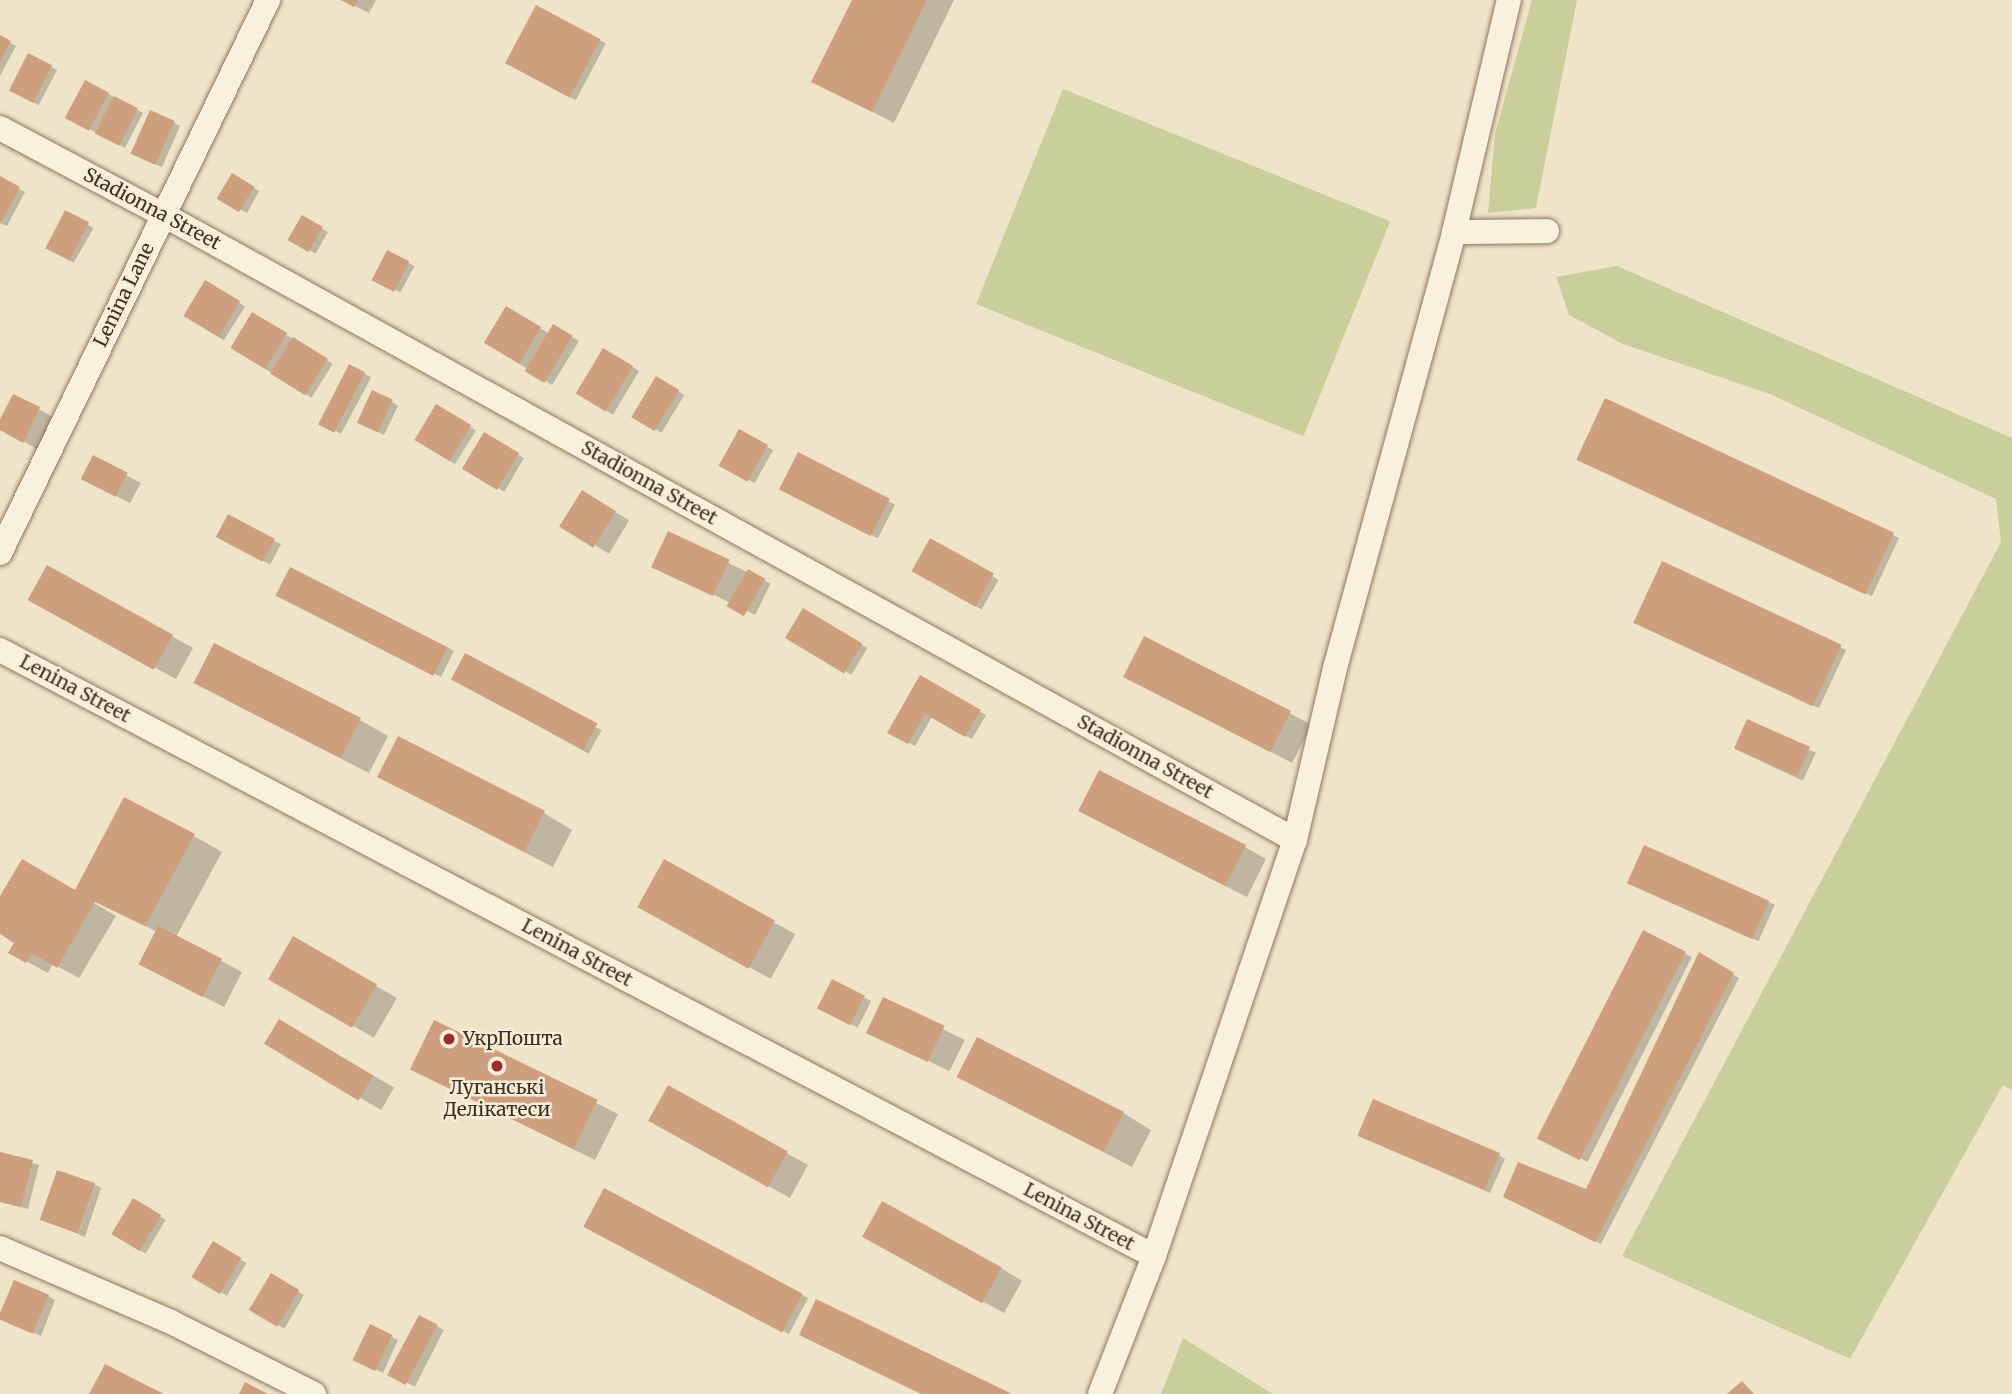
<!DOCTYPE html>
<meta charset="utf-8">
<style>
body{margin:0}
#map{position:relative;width:2012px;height:1394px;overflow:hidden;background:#f0e4c8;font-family:Merriweather,serif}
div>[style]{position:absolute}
.green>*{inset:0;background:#c9cf9b;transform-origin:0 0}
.shadow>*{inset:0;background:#0003;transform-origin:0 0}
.building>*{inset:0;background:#cf9f7d;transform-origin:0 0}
.roads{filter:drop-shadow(0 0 2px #8d765c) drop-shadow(0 0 2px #8d765c)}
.street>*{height:24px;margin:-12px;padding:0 12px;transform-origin:12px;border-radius:12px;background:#faf1dc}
.dots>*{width:19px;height:19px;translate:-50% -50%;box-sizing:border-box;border:4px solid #f7eed8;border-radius:50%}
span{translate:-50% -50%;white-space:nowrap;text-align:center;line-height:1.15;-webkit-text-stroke:5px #f7eed8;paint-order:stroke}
.street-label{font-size:19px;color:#3d2e20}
.poi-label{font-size:19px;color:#3d2e20}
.left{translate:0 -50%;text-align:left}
</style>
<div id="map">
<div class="green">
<i style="clip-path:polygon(1532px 0,1577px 0,1536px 208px,1488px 213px,1495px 134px)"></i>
<i style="left:1063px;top:89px;width:353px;height:232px;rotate:22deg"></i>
<i style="clip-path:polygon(1617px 266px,2012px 438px,2012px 1090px,2003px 1085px,1850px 1359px,1622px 1256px,2001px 542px,1996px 499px,1770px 394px,1623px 344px,1569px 315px,1556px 277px)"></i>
<i style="clip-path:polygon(1183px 1338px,1273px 1394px,1161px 1394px)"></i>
</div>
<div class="shadow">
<i style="clip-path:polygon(343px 0,376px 0,369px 13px)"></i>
<i style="clip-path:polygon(854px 0,954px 0,894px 123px,813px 81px)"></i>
<i style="left:537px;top:7px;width:78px;height:64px;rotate:28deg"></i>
<i style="clip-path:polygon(0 37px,16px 46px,0 76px)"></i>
<i style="left:29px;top:55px;width:32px;height:40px;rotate:28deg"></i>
<i style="clip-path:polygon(108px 94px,143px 113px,125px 148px,67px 117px)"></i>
<i style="clip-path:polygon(174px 123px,180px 126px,162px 167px,139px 157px)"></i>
<i style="left:232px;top:176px;width:31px;height:25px;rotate:29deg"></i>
<i style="clip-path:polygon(0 178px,25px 192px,7px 226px,0 223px)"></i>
<i style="left:66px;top:212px;width:32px;height:40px;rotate:30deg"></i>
<i style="left:302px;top:217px;width:30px;height:25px;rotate:30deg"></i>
<i style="left:388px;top:252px;width:30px;height:30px;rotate:28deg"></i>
<i style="left:206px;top:282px;width:46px;height:40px;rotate:32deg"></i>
<i style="left:253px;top:314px;width:94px;height:40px;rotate:32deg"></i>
<i style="clip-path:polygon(533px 324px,550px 334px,553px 327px,579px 341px,552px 385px,486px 342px)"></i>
<i style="left:604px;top:350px;width:41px;height:51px;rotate:31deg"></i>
<i style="left:350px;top:366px;width:24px;height:64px;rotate:28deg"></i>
<i style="left:656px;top:378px;width:33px;height:44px;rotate:31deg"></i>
<i style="clip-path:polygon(392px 402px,398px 406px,384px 435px,364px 425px)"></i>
<i style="left:437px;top:406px;width:46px;height:40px;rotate:32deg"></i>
<i style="clip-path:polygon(39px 409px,53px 417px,37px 449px,0 428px,0 423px)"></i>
<i style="left:739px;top:431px;width:39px;height:38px;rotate:29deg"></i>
<i style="left:484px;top:435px;width:46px;height:39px;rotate:30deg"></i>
<i style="left:798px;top:455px;width:109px;height:38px;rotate:27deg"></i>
<i style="left:94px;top:458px;width:53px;height:23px;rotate:28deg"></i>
<i style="clip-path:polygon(1585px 462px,1893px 535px,1899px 538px,1872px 596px)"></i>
<i style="left:582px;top:492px;width:55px;height:39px;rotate:31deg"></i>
<i style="left:228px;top:516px;width:60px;height:23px;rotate:28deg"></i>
<i style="left:669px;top:534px;width:113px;height:35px;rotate:26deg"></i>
<i style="left:931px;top:541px;width:78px;height:34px;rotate:30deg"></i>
<i style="clip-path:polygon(48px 568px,193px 648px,176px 679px,52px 612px)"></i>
<i style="clip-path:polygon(284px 599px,447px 647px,454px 651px,441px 677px)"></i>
<i style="left:804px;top:610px;width:74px;height:31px;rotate:31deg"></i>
<i style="clip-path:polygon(1641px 626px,1840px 647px,1846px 650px,1819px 708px)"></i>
<i style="clip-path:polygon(1145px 638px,1312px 725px,1292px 763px,1147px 688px)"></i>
<i style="left:466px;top:655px;width:155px;height:27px;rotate:29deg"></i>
<i style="clip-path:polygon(920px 678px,986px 715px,972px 739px,932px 717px,915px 746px,890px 732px)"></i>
<i style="clip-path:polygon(224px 699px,360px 720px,388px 736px,369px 773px)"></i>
<i style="left:1748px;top:721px;width:75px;height:31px;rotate:25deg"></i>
<i style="clip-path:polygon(379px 777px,544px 813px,572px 830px,553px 867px)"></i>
<i style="clip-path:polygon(1102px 823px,1245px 847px,1266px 859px,1247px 897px)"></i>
<i style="clip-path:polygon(194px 836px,222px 852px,176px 937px,242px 972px,224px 1007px,162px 975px,157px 932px,106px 905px)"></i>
<i style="left:1645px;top:847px;width:142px;height:40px;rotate:24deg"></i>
<i style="clip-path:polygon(22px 861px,116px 916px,79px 978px,53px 964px,48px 973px,26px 961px,17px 942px,0 932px,0 899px)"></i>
<i style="left:665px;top:862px;width:149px;height:51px;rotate:29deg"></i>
<i style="left:1643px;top:932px;width:55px;height:230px;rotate:27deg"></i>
<i style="left:293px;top:938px;width:120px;height:46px;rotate:30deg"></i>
<i style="clip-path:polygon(1699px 954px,1739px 978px,1601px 1244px,1511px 1200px,1587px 1191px)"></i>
<i style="left:832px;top:981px;width:44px;height:30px;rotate:27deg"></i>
<i style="left:883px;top:1000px;width:91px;height:35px;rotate:26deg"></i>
<i style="left:279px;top:1021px;width:133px;height:26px;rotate:30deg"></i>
<i style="clip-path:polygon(435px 1022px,618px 1114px,595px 1160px,433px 1080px)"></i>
<i style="clip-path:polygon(958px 1076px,1123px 1113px,1151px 1130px,1132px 1167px)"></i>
<i style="clip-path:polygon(669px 1088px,808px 1165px,790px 1198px,672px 1133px)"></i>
<i style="clip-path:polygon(1366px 1139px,1499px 1155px,1505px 1159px,1490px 1193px)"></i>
<i style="clip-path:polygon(0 1154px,39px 1165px,28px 1209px,0 1202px)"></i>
<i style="clip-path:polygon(94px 1184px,101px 1188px,85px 1237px,44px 1220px)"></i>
<i style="left:605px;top:1190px;width:230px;height:41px;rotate:28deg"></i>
<i style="left:134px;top:1201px;width:37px;height:39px;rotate:31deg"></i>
<i style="left:213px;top:1243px;width:39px;height:38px;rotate:31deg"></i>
<i style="clip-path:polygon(886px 1248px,1001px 1268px,1022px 1281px,1004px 1313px)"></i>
<i style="left:271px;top:1276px;width:38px;height:39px;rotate:30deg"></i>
<i style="clip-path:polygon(48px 1296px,55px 1300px,41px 1336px,7px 1322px)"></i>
<i style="left:419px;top:1317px;width:28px;height:64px;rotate:27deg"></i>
<i style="clip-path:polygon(392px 1337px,398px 1340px,383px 1373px,362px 1362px)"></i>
</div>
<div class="building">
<i style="clip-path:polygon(341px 0,358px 0,354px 7px)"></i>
<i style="clip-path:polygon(852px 0,927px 0,872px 112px,811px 82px)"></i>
<i style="left:536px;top:5px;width:73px;height:66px;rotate:28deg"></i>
<i style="clip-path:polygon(0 35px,11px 41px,0 61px)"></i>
<i style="left:28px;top:53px;width:27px;height:42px;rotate:27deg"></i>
<i style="left:85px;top:80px;width:27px;height:43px;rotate:28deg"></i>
<i style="left:114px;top:96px;width:27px;height:42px;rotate:27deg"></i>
<i style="left:150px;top:110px;width:27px;height:48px;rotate:24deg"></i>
<i style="left:232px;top:173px;width:26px;height:30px;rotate:31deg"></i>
<i style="clip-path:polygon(0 176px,20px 187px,0 224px)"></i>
<i style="left:65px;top:210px;width:27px;height:43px;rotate:27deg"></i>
<i style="left:302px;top:215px;width:24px;height:29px;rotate:30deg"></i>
<i style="left:387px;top:250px;width:25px;height:34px;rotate:27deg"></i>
<i style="left:205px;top:280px;width:41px;height:42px;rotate:31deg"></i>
<i style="left:506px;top:306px;width:41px;height:43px;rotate:31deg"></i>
<i style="left:252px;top:312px;width:41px;height:42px;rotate:31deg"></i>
<i style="left:553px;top:324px;width:23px;height:55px;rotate:31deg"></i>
<i style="left:293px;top:337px;width:41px;height:43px;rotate:32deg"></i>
<i style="left:603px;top:348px;width:35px;height:53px;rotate:31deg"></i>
<i style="left:349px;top:364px;width:18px;height:68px;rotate:27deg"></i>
<i style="left:656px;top:376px;width:27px;height:48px;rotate:31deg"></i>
<i style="left:372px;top:390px;width:23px;height:36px;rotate:25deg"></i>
<i style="clip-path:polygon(13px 394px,40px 407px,23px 443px,0 430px,0 419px)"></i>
<i style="left:1605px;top:398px;width:319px;height:68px;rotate:25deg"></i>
<i style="left:436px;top:404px;width:41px;height:42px;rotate:31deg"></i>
<i style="left:739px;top:429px;width:33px;height:42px;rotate:29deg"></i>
<i style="left:484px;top:432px;width:41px;height:43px;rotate:31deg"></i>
<i style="left:798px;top:452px;width:103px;height:42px;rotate:27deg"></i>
<i style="left:93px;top:455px;width:39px;height:27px;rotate:27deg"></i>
<i style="left:582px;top:490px;width:40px;height:43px;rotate:32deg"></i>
<i style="left:228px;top:514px;width:53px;height:26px;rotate:28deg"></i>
<i style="left:668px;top:531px;width:68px;height:40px;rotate:25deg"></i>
<i style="left:930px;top:538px;width:73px;height:38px;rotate:29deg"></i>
<i style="left:1662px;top:561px;width:198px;height:68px;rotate:25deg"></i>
<i style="left:47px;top:565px;width:144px;height:40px;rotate:29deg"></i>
<i style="left:290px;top:567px;width:177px;height:32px;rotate:27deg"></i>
<i style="left:748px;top:569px;width:20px;height:43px;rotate:30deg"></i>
<i style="left:803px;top:608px;width:69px;height:35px;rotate:31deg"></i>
<i style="left:1144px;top:636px;width:165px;height:46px;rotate:27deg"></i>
<i style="left:214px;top:643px;width:165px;height:45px;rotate:27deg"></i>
<i style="left:465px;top:653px;width:150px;height:30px;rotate:28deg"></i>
<i style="clip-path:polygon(920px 675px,981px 710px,965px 737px,925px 714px,908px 744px,887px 733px)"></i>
<i style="left:1747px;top:719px;width:69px;height:32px;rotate:24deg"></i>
<i style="left:398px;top:736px;width:165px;height:46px;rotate:27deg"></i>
<i style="left:1099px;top:770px;width:165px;height:46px;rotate:27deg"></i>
<i style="clip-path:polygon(124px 797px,195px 834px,145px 926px,95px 902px,57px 968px,32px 953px,26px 963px,8px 953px,14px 943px,0 934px,0 896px,22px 859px,75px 890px)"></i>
<i style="left:1644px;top:845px;width:137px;height:42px;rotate:24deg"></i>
<i style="left:664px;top:859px;width:127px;height:55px;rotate:29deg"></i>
<i style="left:158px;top:926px;width:72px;height:43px;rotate:27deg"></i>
<i style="left:1643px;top:930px;width:48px;height:234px;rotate:27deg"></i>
<i style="left:293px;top:936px;width:97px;height:50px;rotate:30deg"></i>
<i style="clip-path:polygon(1699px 952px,1734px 973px,1595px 1242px,1503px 1197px,1518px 1162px,1586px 1189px)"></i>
<i style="left:832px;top:979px;width:37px;height:33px;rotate:27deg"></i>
<i style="left:883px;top:997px;width:68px;height:40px;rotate:25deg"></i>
<i style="left:279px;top:1019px;width:110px;height:29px;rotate:31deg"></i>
<i style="left:434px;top:1020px;width:182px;height:55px;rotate:26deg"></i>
<i style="left:977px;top:1037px;width:165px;height:45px;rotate:27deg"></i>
<i style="left:668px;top:1085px;width:137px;height:41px;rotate:29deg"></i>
<i style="left:1373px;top:1099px;width:138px;height:40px;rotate:23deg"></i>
<i style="clip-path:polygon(0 1152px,33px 1160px,21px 1207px,0 1202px)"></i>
<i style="left:57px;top:1170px;width:40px;height:53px;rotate:19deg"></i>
<i style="left:604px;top:1188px;width:225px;height:44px;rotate:28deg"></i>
<i style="left:133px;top:1198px;width:33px;height:42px;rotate:31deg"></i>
<i style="left:882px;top:1201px;width:137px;height:41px;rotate:29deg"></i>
<i style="left:213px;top:1241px;width:33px;height:42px;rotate:31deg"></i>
<i style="left:271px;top:1273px;width:33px;height:43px;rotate:31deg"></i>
<i style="left:14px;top:1280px;width:38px;height:42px;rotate:23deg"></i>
<i style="clip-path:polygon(816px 1299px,1012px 1394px,921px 1394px,799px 1335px)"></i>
<i style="left:419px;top:1315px;width:21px;height:68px;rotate:28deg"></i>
<i style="left:370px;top:1324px;width:25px;height:40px;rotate:26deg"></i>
<i style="clip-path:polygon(105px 1364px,144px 1384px,164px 1394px,89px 1394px)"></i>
<i style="clip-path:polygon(1742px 1381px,1754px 1394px,1727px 1394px)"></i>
<i style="clip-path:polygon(245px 1382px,268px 1394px,239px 1394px)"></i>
</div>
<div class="roads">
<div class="street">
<i style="left:0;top:128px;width:183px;rotate:28deg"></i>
<i style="left:162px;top:214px;width:1294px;rotate:28.92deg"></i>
<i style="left:1454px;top:232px;width:93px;rotate:-0.6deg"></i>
<i style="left:0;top:553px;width:615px;rotate:-64.14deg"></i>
<i style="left:0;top:650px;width:1303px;rotate:27.71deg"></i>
<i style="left:0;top:1248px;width:186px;rotate:23.4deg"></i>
<i style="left:171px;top:1322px;width:160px;rotate:26.7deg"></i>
<i style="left:1100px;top:1394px;width:148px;rotate:-68.6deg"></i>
<i style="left:1154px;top:1256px;width:439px;rotate:-71.3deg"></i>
<i style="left:1295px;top:840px;width:177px;rotate:-76.9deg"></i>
<i style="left:1335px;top:668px;width:452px;rotate:-74.7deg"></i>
<i style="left:1454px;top:232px;width:238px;rotate:-76.7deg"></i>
</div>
</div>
<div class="dots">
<i style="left:449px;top:1039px;background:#9e2a2b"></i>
<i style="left:497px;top:1066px;background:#9e2a2b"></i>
</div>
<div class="street-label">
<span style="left:152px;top:209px;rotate:28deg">Stadionna Street</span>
<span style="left:124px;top:295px;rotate:-64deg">Lenina Lane</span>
<span style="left:649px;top:483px;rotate:29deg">Stadionna Street</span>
<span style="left:75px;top:689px;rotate:28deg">Lenina Street</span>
<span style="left:1145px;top:757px;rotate:29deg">Stadionna Street</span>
<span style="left:577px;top:953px;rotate:28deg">Lenina Street</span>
<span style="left:1079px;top:1217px;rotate:28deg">Lenina Street</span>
</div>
<div class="poi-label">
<span class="left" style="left:463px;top:1039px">УкрПошта</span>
<span style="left:497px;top:1099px">Луганські<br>Делікатеси</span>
</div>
</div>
